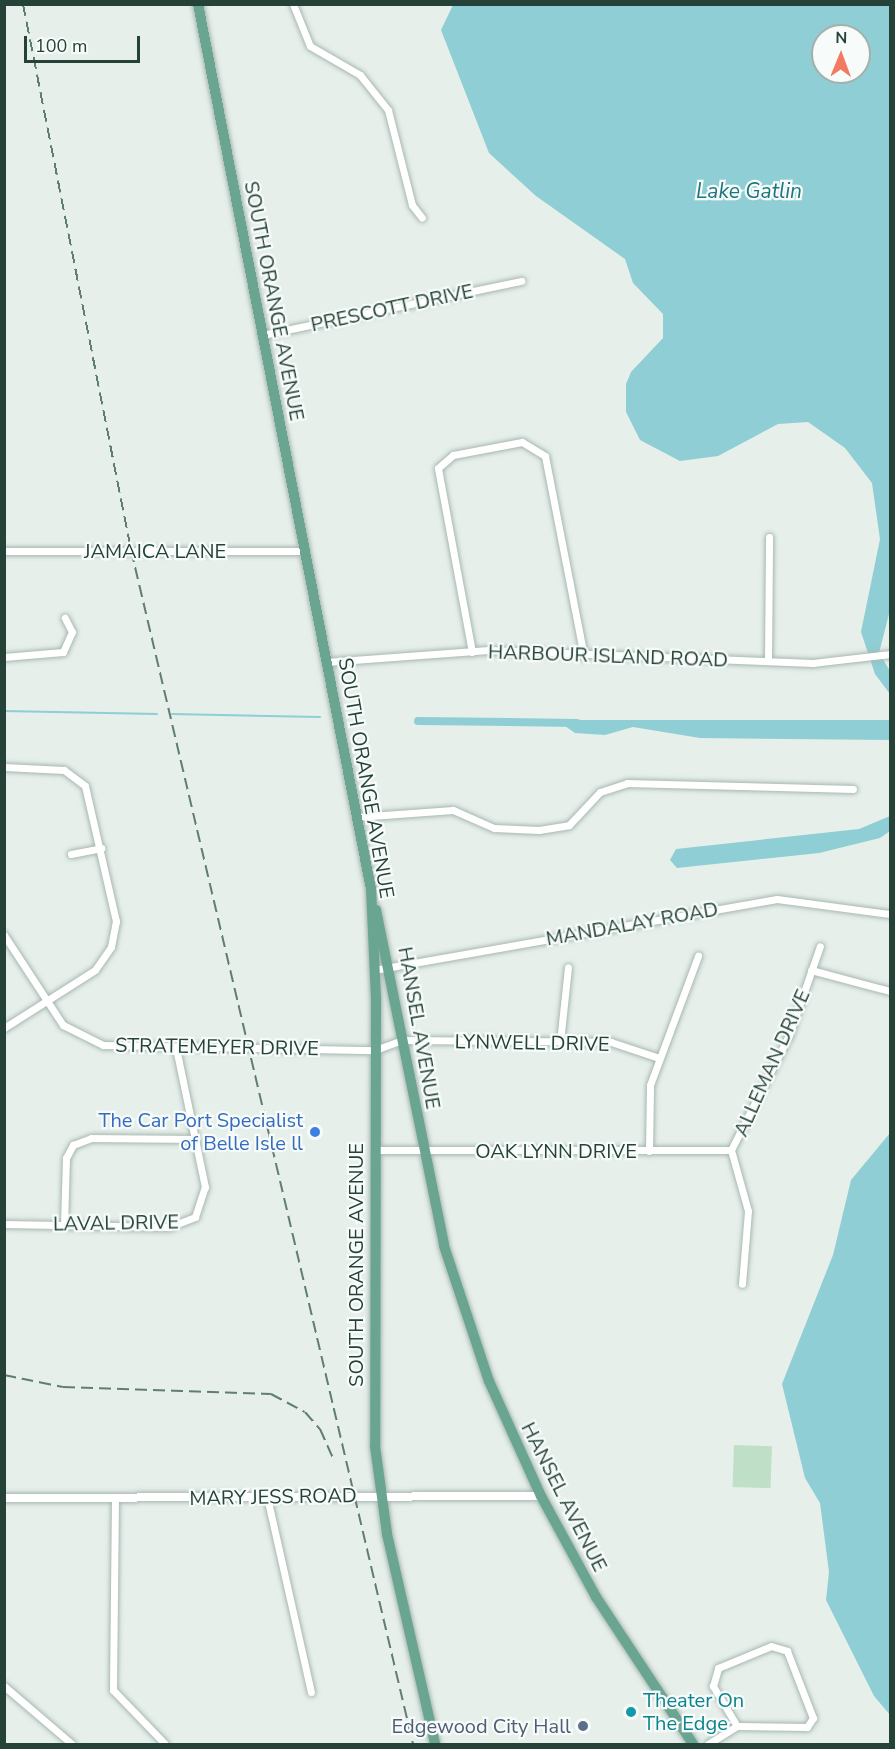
<!DOCTYPE html>
<style>
body{margin:0}
#map{position:relative;width:895px;height:1749px;overflow:hidden;background:#e6efea;font-family:"Nunito Sans",sans-serif}
div>[style]{position:absolute}
.green>*{inset:0;background:#bfe0c6;transform-origin:0 0}
.water>*{inset:0;background:#8eced4}
.stream>*{height:2px;margin:-1px;padding:0 1px;transform-origin:1px;border-radius:1px;background:#8eced4}
.canal>*{height:8px;margin:-4px;padding:0 4px;transform-origin:4px;border-radius:4px;background:#8eced4}
.roads{filter:drop-shadow(0 0 2px #a8b8b1) drop-shadow(0 0 2px #a8b8b1)}
.minor>*{height:7px;margin:-3.5px;padding:0 3.5px;transform-origin:3.5px;border-radius:3.5px;background:#fff}
.tertiary>*{height:8px;margin:-4px;padding:0 4px;transform-origin:4px;border-radius:4px;background:#fff}
.primary>*{height:10px;margin:-5px;padding:0 5px;transform-origin:5px;border-radius:5px;background:#6aa591}
.rail>*{height:2px;margin-top:-1px;transform-origin:0;background:repeating-linear-gradient(90deg,#5f7d73 0 12px,transparent 0 18px)}
.dots>*{width:16px;height:16px;translate:-50% -50%;box-sizing:border-box;border:3px solid #f7fbf9;border-radius:50%}
span{translate:-50% -50%;white-space:nowrap;text-align:center;line-height:1.15;-webkit-text-stroke:4.5px #f7fbf9;paint-order:stroke}
.street-label{font-size:20px;color:#244238}
.shop-label{font-size:20px;color:#366cbe}
.right{translate:-100% -50%;text-align:right}
.culture-label{font-size:20px;color:#0d838f}
.left{translate:0 -50%;text-align:left}
.service-label{font-size:20px;color:#4e5e75}
.water-label{font-size:21px;color:#1d767f;font-style:italic}
.frame{position:absolute;inset:0;border:6px solid #244238;pointer-events:none}
.north{position:absolute;left:811px;top:24px;width:60px;height:60px;box-sizing:border-box;background:#f7fbf9;border:2px solid #a3b1ac;border-radius:50%;rotate:1deg;font-size:16px;font-weight:700;line-height:24px;text-align:center;color:#244238}
.north::after{content:'';display:block;margin:auto;width:21px;height:27px;background:#f37960;clip-path:polygon(50% 0,100% 100%,50% 72%,0 100%)}
.scale{position:absolute;left:24px;top:36px;width:116px;height:27px;box-sizing:border-box;border:3px solid #244238;border-top:0;padding-left:8px;font-size:18px;line-height:21px;white-space:nowrap;color:#244238;-webkit-text-stroke:4px #f7fbf9;paint-order:stroke}
</style>
<div id="map">
<div class="green">
<i style="left:734px;top:1445px;width:38px;height:42px;rotate:2deg"></i>
</div>
<div class="water">
<i style="clip-path:polygon(evenodd,453px 5px,890px 5px,890px 540px,889px 614px,879px 653px,890px 671px,890px 694px,875px 674px,861px 632px,880px 539px,872px 483px,845px 448px,808px 422px,778px 424px,718px 456px,680px 461px,640px 440px,626px 412px,626px 384px,631px 372px,663px 338px,663px 314px,633px 283px,625px 259px,536px 196px,489px 153px,441px 30px,453px 5px,823px 36px,859px 36px,859px 72px,823px 72px,823px 36px)"></i>
<i style="clip-path:polygon(580px 720px,890px 720px,890px 740px,700px 738px,633px 727px,605px 735px,575px 733px,565px 726px)"></i>
<i style="clip-path:polygon(890px 816px,890px 831px,880px 838px,819px 853px,677px 868px,670px 860px,676px 849px,859px 829px)"></i>
<i style="clip-path:polygon(890px 1133px,890px 1715px,874px 1696px,826px 1600px,829px 1572px,820px 1503px,805px 1478px,782px 1384px,833px 1255px,851px 1180px)"></i>
</div>
<div class="stream">
<i style="left:4px;top:711px;width:153px;rotate:1.1deg"></i>
<i style="left:172px;top:714px;width:148px;rotate:1.2deg"></i>
</div>
<div class="canal">
<i style="left:418px;top:721px;width:159px;rotate:0.7deg"></i>
</div>
<div class="roads">
<div class="minor">
<i style="left:293px;top:4px;width:45px;rotate:68deg"></i>
<i style="left:310px;top:46px;width:58px;rotate:30.1deg"></i>
<i style="left:360px;top:75px;width:45px;rotate:51.3deg"></i>
<i style="left:388px;top:110px;width:98px;rotate:75.8deg"></i>
<i style="left:412px;top:205px;width:16px;rotate:52deg"></i>
<i style="left:262px;top:335px;width:265px;rotate:-11.8deg"></i>
<i style="left:4px;top:551px;width:301px"></i>
<i style="left:472px;top:652px;width:187px;rotate:-100.5deg"></i>
<i style="left:438px;top:468px;width:20px;rotate:-41deg"></i>
<i style="left:453px;top:455px;width:70px;rotate:-10.7deg"></i>
<i style="left:522px;top:442px;width:27px;rotate:31deg"></i>
<i style="left:545px;top:456px;width:204px;rotate:79deg"></i>
<i style="left:4px;top:657px;width:59px;rotate:-4.8deg"></i>
<i style="left:63px;top:652px;width:22px;rotate:-66deg"></i>
<i style="left:72px;top:632px;width:16px;rotate:-117deg"></i>
<i style="left:768px;top:660px;width:123px;rotate:-89.5deg"></i>
<i style="left:326px;top:662px;width:163px;rotate:-4.2deg"></i>
<i style="left:489px;top:650px;width:324px;rotate:2.3deg"></i>
<i style="left:813px;top:663px;width:78px;rotate:-6.7deg"></i>
<i style="left:4px;top:767px;width:60px;rotate:2.9deg"></i>
<i style="left:64px;top:770px;width:26px;rotate:37deg"></i>
<i style="left:85px;top:786px;width:139px;rotate:77.1deg"></i>
<i style="left:116px;top:921px;width:26px;rotate:101deg"></i>
<i style="left:111px;top:947px;width:28px;rotate:125deg"></i>
<i style="left:95px;top:970px;width:108px;rotate:147.5deg"></i>
<i style="left:357px;top:817px;width:96px;rotate:-4.2deg"></i>
<i style="left:453px;top:810px;width:45px;rotate:23.7deg"></i>
<i style="left:494px;top:828px;width:45px;rotate:2.5deg"></i>
<i style="left:539px;top:830px;width:30px;rotate:-9deg"></i>
<i style="left:569px;top:825px;width:45px;rotate:-46.8deg"></i>
<i style="left:600px;top:792px;width:28px;rotate:-18deg"></i>
<i style="left:627px;top:783px;width:226px;rotate:1.5deg"></i>
<i style="left:71px;top:854px;width:31px;rotate:-11deg"></i>
<i style="left:4px;top:935px;width:108px;rotate:56.8deg"></i>
<i style="left:63px;top:1025px;width:45px;rotate:26.6deg"></i>
<i style="left:103px;top:1045px;width:272px;rotate:1.1deg"></i>
<i style="left:375px;top:1050px;width:29px;rotate:-20deg"></i>
<i style="left:402px;top:1040px;width:209px;rotate:0.5deg"></i>
<i style="left:611px;top:1042px;width:51px;rotate:18.4deg"></i>
<i style="left:374px;top:970px;width:409px;rotate:-10deg"></i>
<i style="left:777px;top:899px;width:114px;rotate:7.6deg"></i>
<i style="left:811px;top:970px;width:82px;rotate:14.9deg"></i>
<i style="left:560px;top:1042px;width:75px;rotate:-83.9deg"></i>
<i style="left:374px;top:1150px;width:357px"></i>
<i style="left:731px;top:1150px;width:129px;rotate:-63.2deg"></i>
<i style="left:789px;top:1035px;width:94px;rotate:-70.8deg"></i>
<i style="left:731px;top:1150px;width:63px;rotate:74.4deg"></i>
<i style="left:748px;top:1211px;width:73px;rotate:94.7deg"></i>
<i style="left:649px;top:1151px;width:66px;rotate:-89.1deg"></i>
<i style="left:650px;top:1085px;width:138px;rotate:-69.6deg"></i>
<i style="left:4px;top:1224px;width:165px;rotate:1deg"></i>
<i style="left:169px;top:1227px;width:28px;rotate:-21deg"></i>
<i style="left:195px;top:1217px;width:32px;rotate:-72deg"></i>
<i style="left:205px;top:1187px;width:142px;rotate:-101.8deg"></i>
<i style="left:64px;top:1225px;width:67px;rotate:-88.3deg"></i>
<i style="left:66px;top:1158px;width:15px;rotate:-62deg"></i>
<i style="left:73px;top:1145px;width:19px;rotate:-21deg"></i>
<i style="left:91px;top:1138px;width:103px;rotate:0.6deg"></i>
<i style="left:267px;top:1497px;width:200px;rotate:77.3deg"></i>
<i style="left:115px;top:1498px;width:192px;rotate:90.6deg"></i>
<i style="left:113px;top:1690px;width:75px;rotate:46.1deg"></i>
<i style="left:771px;top:1646px;width:17px;rotate:17deg"></i>
<i style="left:787px;top:1651px;width:72px;rotate:68.8deg"></i>
<i style="left:813px;top:1718px;width:11px;rotate:124deg"></i>
<i style="left:807px;top:1727px;width:70px;rotate:-179.2deg"></i>
<i style="left:737px;top:1726px;width:47px;rotate:-121deg"></i>
<i style="left:713px;top:1686px;width:19px;rotate:-74deg"></i>
<i style="left:718px;top:1668px;width:57px;rotate:-22.5deg"></i>
<i style="left:4px;top:1686px;width:89px;rotate:40.5deg"></i>
<i style="left:708px;top:1744px;width:34px;rotate:-32deg"></i>
</div>
<div class="tertiary">
<i style="left:4px;top:1498px;width:537px;rotate:-0.21deg"></i>
</div>
<div class="primary">
<i style="left:198px;top:4px;width:902px;rotate:78.94deg"></i>
<i style="left:371px;top:889px;width:109px;rotate:87.4deg"></i>
<i style="left:376px;top:998px;width:448px;rotate:90.1deg"></i>
<i style="left:375px;top:1446px;width:89px;rotate:82.2deg"></i>
<i style="left:387px;top:1534px;width:215px;rotate:77.1deg"></i>
<i style="left:376px;top:910px;width:341px;rotate:78.5deg"></i>
<i style="left:444px;top:1246px;width:142px;rotate:71.6deg"></i>
<i style="left:489px;top:1381px;width:126px;rotate:65.7deg"></i>
<i style="left:541px;top:1496px;width:115px;rotate:61.4deg"></i>
<i style="left:596px;top:1597px;width:176px;rotate:56.6deg"></i>
</div>
</div>
<div class="rail">
<i style="left:23px;top:4px;width:557px;rotate:78.81deg"></i>
<i style="left:131px;top:550px;width:1227px;rotate:76.71deg"></i>
<i style="left:4px;top:1375px;width:60px;rotate:11.5deg"></i>
<i style="left:63px;top:1387px;width:208px;rotate:1.9deg"></i>
<i style="left:271px;top:1394px;width:38px;rotate:28deg"></i>
<i style="left:305px;top:1412px;width:23px;rotate:49deg"></i>
<i style="left:320px;top:1429px;width:36px;rotate:66deg"></i>
</div>
<div class="dots">
<i style="left:315px;top:1132px;background:#3f7fe0"></i>
<i style="left:631px;top:1712px;background:#0f9aa8"></i>
<i style="left:583px;top:1726px;background:#5c6f8a"></i>
</div>
<div class="street-label">
<span style="left:274px;top:301px;rotate:79deg">SOUTH ORANGE AVENUE</span>
<span style="left:392px;top:308px;rotate:-12deg">PRESCOTT DRIVE</span>
<span style="left:155px;top:551px">JAMAICA LANE</span>
<span style="left:608px;top:656px;rotate:2deg">HARBOUR ISLAND ROAD</span>
<span style="left:366px;top:778px;rotate:80deg">SOUTH ORANGE AVENUE</span>
<span style="left:632px;top:924px;rotate:-10deg">MANDALAY ROAD</span>
<span style="left:419px;top:1028px;rotate:80deg">HANSEL AVENUE</span>
<span style="left:532px;top:1043px;rotate:1deg">LYNWELL DRIVE</span>
<span style="left:217px;top:1047px;rotate:1deg">STRATEMEYER DRIVE</span>
<span style="left:772px;top:1063px;rotate:-66deg">ALLEMAN DRIVE</span>
<span style="left:556px;top:1151px">OAK LYNN DRIVE</span>
<span style="left:116px;top:1223px;rotate:-1deg">LAVAL DRIVE</span>
<span style="left:356px;top:1265px;rotate:-90deg">SOUTH ORANGE AVENUE</span>
<span style="left:273px;top:1497px;rotate:-1deg">MARY JESS ROAD</span>
<span style="left:564px;top:1497px;rotate:63deg">HANSEL AVENUE</span>
</div>
<div class="shop-label">
<span class="right" style="left:303px;top:1132px">The Car Port Specialist<br>of Belle Isle ll</span>
</div>
<div class="culture-label">
<span class="left" style="left:643px;top:1712px">Theater On<br>The Edge</span>
</div>
<div class="service-label">
<span class="right" style="left:571px;top:1726px">Edgewood City Hall</span>
</div>
<div class="water-label">
<span style="left:749px;top:191px">Lake Gatlin</span>
</div>
<div class="frame"></div>
<div class="north">N</div>
<div class="scale">100 m</div>
</div>
